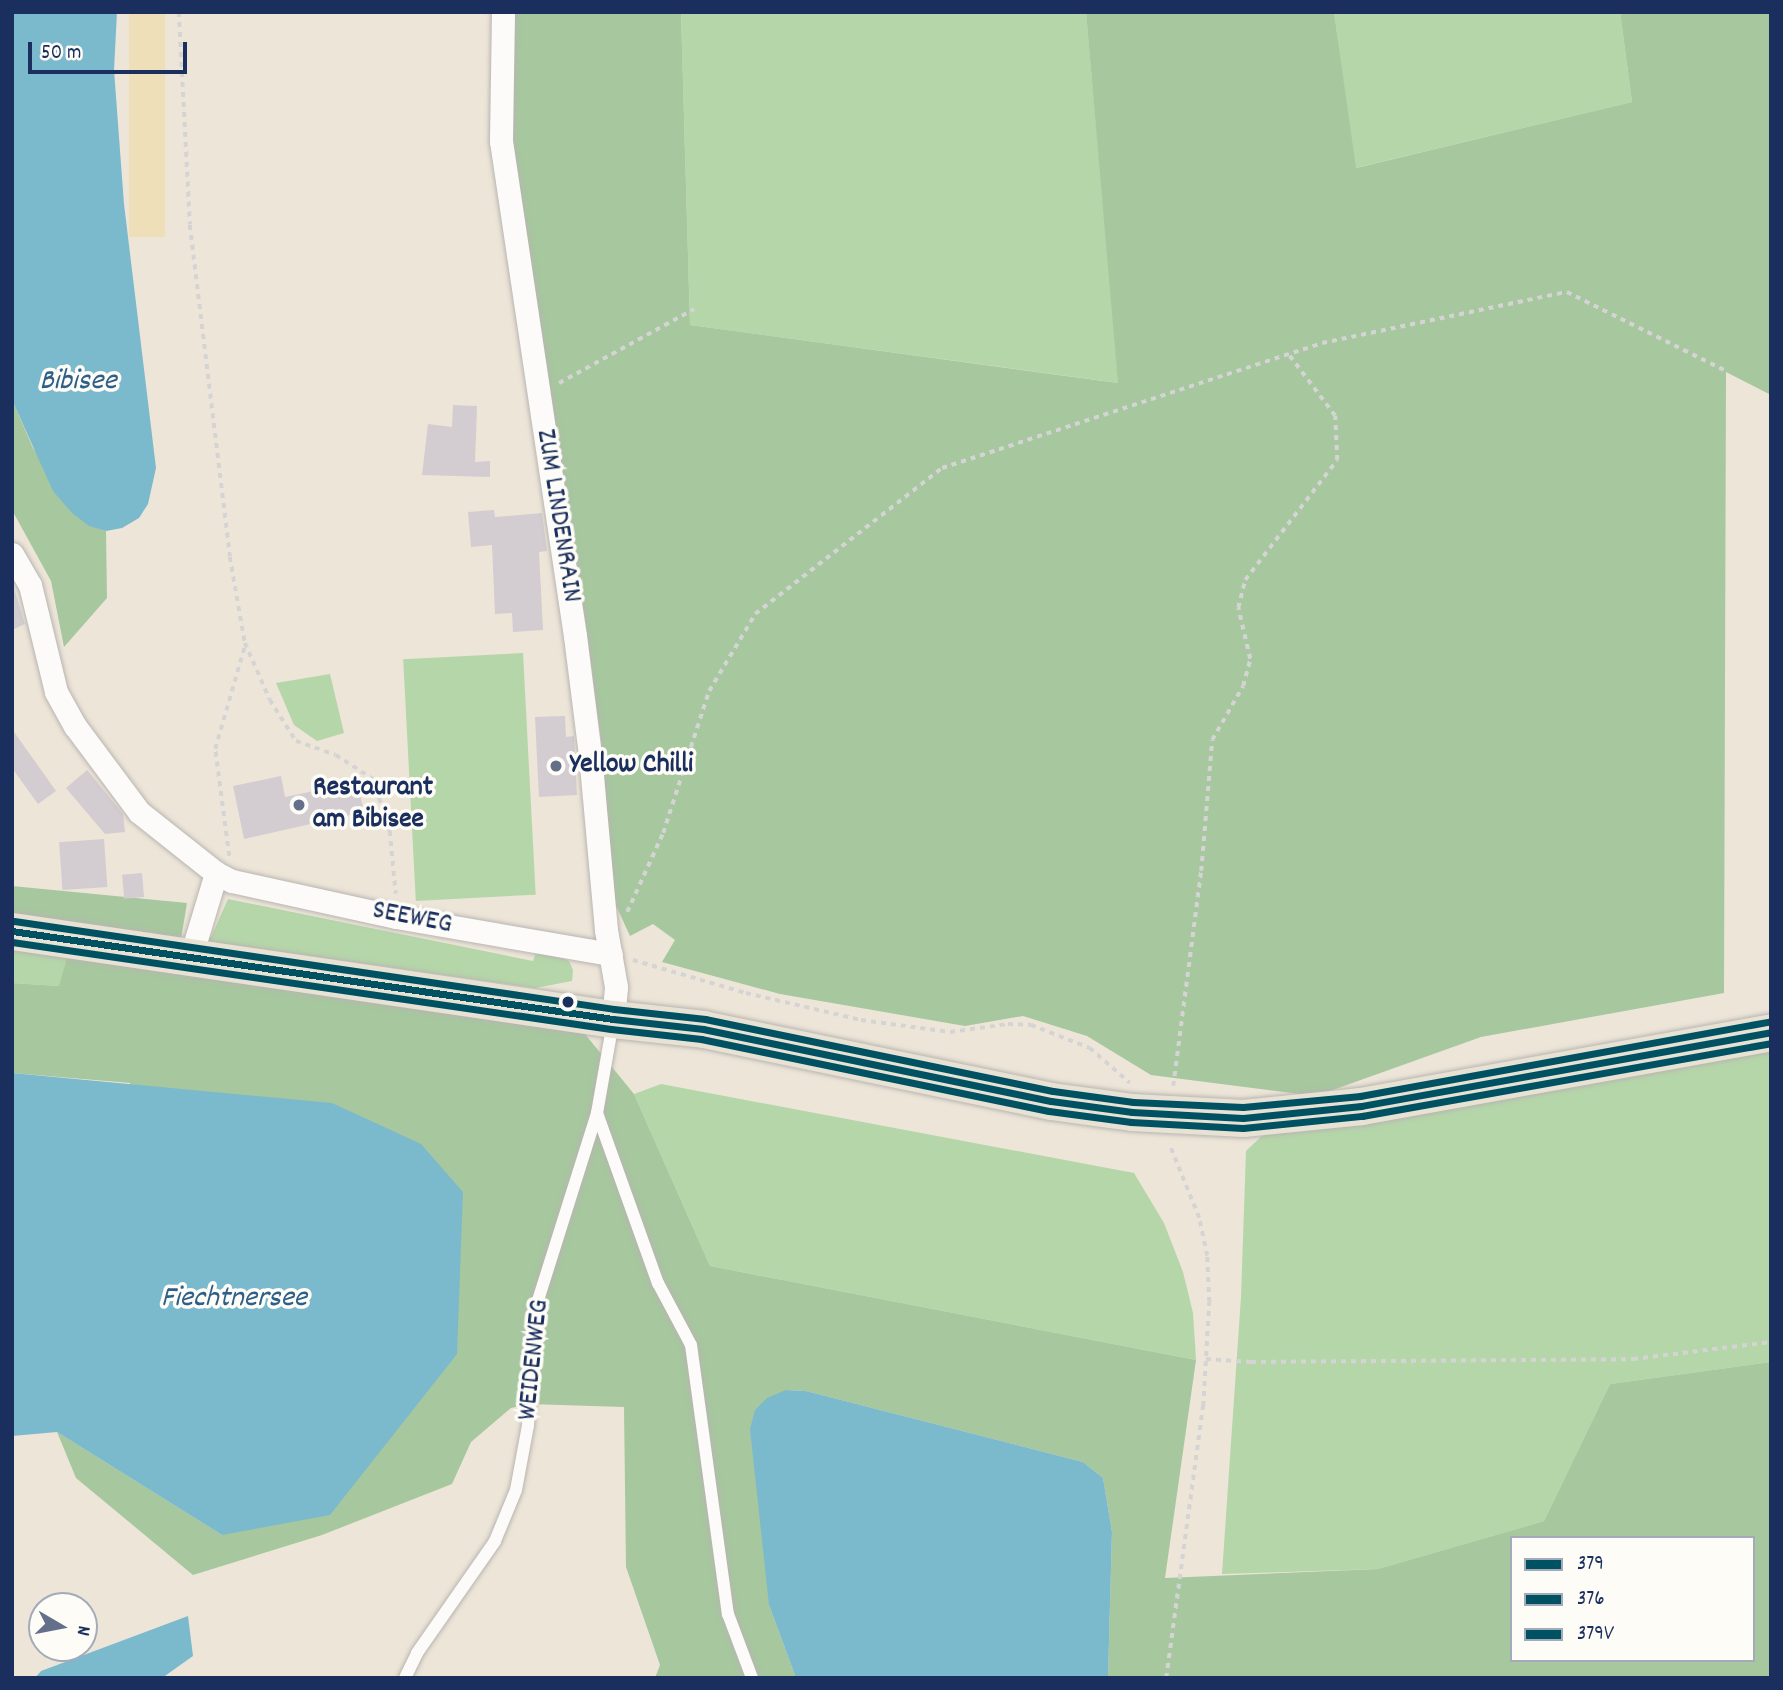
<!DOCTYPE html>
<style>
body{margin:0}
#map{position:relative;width:1783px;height:1690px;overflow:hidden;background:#ede5d8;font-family:Dekko,sans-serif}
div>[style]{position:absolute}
.green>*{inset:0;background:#b5d6a9;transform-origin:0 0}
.forest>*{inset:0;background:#a7c79f}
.sand>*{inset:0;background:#eedfb8;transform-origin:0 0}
.water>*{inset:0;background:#7bb9cd}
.building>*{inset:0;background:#d3ccd1;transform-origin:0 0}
.path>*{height:3.5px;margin-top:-1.75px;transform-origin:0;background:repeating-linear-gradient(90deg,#d5d4d4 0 5px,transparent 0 10px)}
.roads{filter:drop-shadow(0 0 2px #b8b5b1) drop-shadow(0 0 2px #b8b5b1)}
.service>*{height:12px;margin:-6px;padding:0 6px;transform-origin:6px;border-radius:6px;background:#fcfbf9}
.minor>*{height:23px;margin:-11.5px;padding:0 11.5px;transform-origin:11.5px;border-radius:11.5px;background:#fcfbf9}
.primary>*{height:37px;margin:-18.5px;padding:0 18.5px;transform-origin:18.5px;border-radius:18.5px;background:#e8e2d5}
.bus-1>*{height:7px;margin:-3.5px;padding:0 3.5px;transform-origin:3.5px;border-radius:3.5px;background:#005262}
.bus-2>*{height:7px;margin:-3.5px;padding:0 3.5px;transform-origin:3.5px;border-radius:3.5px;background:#005262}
.bus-3>*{height:7px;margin:-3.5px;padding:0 3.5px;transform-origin:3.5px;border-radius:3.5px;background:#005262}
.dots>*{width:19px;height:19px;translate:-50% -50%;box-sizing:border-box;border:4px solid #fdfcf7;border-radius:50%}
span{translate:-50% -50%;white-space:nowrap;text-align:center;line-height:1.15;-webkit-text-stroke:7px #fdfcf7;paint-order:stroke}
.street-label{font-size:28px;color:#1b2f5e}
.poi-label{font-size:28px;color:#1b2f5e;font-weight:700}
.left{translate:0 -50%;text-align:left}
.water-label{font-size:30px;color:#2e5f88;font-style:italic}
.frame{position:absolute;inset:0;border:14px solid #1b2f5e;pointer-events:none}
.legend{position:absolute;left:1510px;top:1536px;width:245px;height:126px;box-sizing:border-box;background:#fdfcf7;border:2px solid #a3aaba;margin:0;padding:9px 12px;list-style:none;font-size:21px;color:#1b2f5e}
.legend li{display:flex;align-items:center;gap:14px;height:35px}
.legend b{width:35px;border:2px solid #a3aaba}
.north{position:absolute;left:28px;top:1592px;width:70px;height:70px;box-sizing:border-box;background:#fdfcf7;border:2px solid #a3aaba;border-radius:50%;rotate:100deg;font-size:19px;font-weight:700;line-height:28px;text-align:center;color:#1b2f5e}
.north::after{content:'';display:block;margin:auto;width:24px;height:32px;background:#646f89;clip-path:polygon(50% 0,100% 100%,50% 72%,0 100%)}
.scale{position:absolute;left:28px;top:42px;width:159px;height:32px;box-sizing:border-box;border:4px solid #1b2f5e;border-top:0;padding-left:9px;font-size:21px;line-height:24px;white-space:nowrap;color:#1b2f5e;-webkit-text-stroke:5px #fdfcf7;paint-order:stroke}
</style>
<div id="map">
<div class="green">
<i style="clip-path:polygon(681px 12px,1086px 12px,1119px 383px,690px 325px)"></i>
<i style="clip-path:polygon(1334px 12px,1620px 12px,1632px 102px,1355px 168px)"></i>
<i style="left:523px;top:653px;width:242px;height:120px;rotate:87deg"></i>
<i style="clip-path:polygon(330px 674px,344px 733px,317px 741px,294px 725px,276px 683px)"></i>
<i style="clip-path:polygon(228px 899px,533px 961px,536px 952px,555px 955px,569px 961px,573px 970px,572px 981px,535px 988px,218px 943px,68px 954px,60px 986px,12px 983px,12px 918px,181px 939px,211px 937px)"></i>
<i style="clip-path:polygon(1771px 1046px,1771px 1362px,1610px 1384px,1544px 1521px,1378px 1569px,1222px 1574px,1241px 1297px,1246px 1151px,1269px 1129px)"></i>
<i style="clip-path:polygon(661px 1084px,1134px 1173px,1164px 1223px,1183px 1272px,1193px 1313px,1196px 1360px,710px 1266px,634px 1094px)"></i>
</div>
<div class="forest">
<i style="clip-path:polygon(509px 12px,681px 12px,690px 325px,1118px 383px,1086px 12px,1334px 12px,1356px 168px,1632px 102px,1620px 12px,1771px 12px,1771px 395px,1726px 372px,1724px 993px,1481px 1037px,1316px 1096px,1151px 1075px,1087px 1036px,1023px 1016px,965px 1026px,780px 994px,662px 962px,675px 940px,653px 924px,630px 936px,613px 899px,603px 757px,586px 626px,507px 141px)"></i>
<i style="clip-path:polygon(12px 400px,33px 448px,89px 525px,106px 531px,107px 598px,64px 647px,51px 581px,12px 510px)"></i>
<i style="clip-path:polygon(12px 886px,187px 903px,181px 939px,12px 918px)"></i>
<i style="clip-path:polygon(evenodd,68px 954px,580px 1028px,634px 1094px,710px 1266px,1196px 1360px,1165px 1578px,1378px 1569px,1544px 1521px,1610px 1384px,1771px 1362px,1771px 1678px,1108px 1678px,1112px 1532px,1103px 1478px,1083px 1462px,806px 1391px,786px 1390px,769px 1605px,796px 1678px,655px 1678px,660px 1665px,626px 1567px,624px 1407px,529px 1404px,511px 1408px,471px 1442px,452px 1484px,322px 1535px,193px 1575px,76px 1478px,57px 1432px,222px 1535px,130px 1083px,12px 1073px,12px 983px,59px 986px,68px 954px,1512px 1538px,1753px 1538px,1753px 1660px,1512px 1660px,1512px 1538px)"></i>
</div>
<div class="sand">
<i style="left:129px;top:12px;width:36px;height:225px"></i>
</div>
<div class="water">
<i style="clip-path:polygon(12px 12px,117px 12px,114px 70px,124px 204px,156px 468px,148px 504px,139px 518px,122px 528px,106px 531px,89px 526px,72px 513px,53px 491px,12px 400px)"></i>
<i style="clip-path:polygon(12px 1073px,332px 1103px,421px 1144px,463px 1192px,457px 1354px,330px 1515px,222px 1535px,57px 1432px,12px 1436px)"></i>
<i style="clip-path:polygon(786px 1390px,806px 1391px,1083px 1462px,1103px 1478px,1112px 1532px,1108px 1678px,796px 1678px,769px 1605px,750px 1429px,755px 1410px,767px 1398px)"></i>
<i style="clip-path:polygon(188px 1616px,193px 1656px,162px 1678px,35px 1678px,41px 1671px)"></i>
</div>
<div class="building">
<i style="clip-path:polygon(453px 405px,477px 406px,475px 462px,490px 461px,490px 477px,422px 475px,428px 424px,452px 427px)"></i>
<i style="clip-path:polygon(494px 510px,495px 517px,542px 513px,547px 551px,539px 552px,543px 630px,513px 632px,512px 613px,495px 614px,492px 545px,471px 547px,468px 512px)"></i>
<i style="clip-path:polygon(12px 582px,25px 624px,12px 630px)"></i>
<i style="clip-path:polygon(565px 716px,566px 737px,574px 736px,577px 795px,539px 797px,535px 717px)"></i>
<i style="clip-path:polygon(12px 729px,56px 791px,38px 804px,12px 768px)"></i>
<i style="clip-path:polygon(87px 770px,123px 814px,125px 832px,105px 834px,66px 788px)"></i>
<i style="clip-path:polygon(281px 776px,285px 797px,357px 782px,364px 812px,244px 839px,233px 786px)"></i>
<i style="left:104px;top:839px;width:48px;height:45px;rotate:86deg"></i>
<i style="left:142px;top:873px;width:24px;height:20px;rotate:85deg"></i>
</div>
<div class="path">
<i style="left:179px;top:12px;width:213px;rotate:87deg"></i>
<i style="left:190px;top:225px;width:334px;rotate:83.1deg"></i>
<i style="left:230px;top:557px;width:87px;rotate:80.1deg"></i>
<i style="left:245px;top:643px;width:62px;rotate:66.3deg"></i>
<i style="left:270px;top:700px;width:49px;rotate:57.6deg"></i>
<i style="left:296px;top:741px;width:42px;rotate:19.3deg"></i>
<i style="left:336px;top:755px;width:44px;rotate:33deg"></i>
<i style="left:373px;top:779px;width:55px;rotate:71.9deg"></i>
<i style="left:390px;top:831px;width:63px;rotate:84.6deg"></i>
<i style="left:559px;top:383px;width:154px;rotate:-28.7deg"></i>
<i style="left:229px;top:856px;width:108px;rotate:-97.5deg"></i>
<i style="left:215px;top:749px;width:108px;rotate:-73.9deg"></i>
<i style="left:627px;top:912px;width:87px;rotate:-65.5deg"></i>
<i style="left:663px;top:833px;width:149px;rotate:-72.1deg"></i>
<i style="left:709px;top:691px;width:90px;rotate:-59.1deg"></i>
<i style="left:755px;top:614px;width:237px;rotate:-38deg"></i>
<i style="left:942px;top:468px;width:400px;rotate:-18.2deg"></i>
<i style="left:1322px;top:343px;width:250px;rotate:-11.8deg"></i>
<i style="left:1567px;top:292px;width:178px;rotate:26.4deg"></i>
<i style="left:633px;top:960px;width:118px;rotate:16.3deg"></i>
<i style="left:746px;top:993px;width:118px;rotate:13.2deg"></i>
<i style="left:861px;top:1020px;width:90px;rotate:7.7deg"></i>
<i style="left:950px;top:1032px;width:59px;rotate:-7.9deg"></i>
<i style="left:1008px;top:1024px;width:23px;rotate:2deg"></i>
<i style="left:1031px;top:1025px;width:63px;rotate:21.3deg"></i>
<i style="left:1090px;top:1048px;width:53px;rotate:41.2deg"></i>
<i style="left:1173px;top:1086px;width:217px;rotate:-82.6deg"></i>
<i style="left:1201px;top:871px;width:131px;rotate:-85.2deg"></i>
<i style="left:1212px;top:740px;width:62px;rotate:-60.1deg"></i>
<i style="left:1243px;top:686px;width:28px;rotate:-75deg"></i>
<i style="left:1250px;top:659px;width:52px;rotate:-103.2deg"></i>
<i style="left:1238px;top:608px;width:29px;rotate:-76deg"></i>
<i style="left:1245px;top:580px;width:151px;rotate:-52.5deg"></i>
<i style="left:1337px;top:460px;width:44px;rotate:-92.6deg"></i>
<i style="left:1335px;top:416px;width:78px;rotate:-127.2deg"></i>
<i style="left:1206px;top:1359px;width:45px;rotate:3.8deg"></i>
<i style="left:1251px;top:1362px;width:382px;rotate:-0.4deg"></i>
<i style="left:1633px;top:1359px;width:139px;rotate:-7deg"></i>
<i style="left:1166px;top:1678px;width:275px;rotate:-82.3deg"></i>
<i style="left:1203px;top:1406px;width:104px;rotate:-86.7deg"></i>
<i style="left:1209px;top:1302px;width:46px;rotate:-92.5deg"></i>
<i style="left:1207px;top:1256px;width:39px;rotate:-102deg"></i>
<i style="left:1199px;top:1218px;width:80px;rotate:-112.1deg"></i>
</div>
<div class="roads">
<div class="service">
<i style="left:597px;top:1113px;width:181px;rotate:70.3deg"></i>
<i style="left:658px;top:1283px;width:70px;rotate:62deg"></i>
<i style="left:691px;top:1345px;width:272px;rotate:82.2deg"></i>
<i style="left:728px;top:1614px;width:68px;rotate:69.4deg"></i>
<i style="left:405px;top:1678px;width:28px;rotate:-64deg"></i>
<i style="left:417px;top:1653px;width:136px;rotate:-55.1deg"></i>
<i style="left:495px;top:1541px;width:55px;rotate:-67.6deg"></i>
<i style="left:516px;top:1490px;width:66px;rotate:-79.5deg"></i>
<i style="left:528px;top:1425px;width:112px;rotate:-86.9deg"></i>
<i style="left:534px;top:1313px;width:210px;rotate:-72.5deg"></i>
<i style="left:597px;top:1113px;width:92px;rotate:-80deg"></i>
</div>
<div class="minor">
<i style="left:503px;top:12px;width:129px;rotate:90.9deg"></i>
<i style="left:501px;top:141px;width:501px;rotate:81.5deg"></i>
<i style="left:575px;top:636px;width:119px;rotate:82.8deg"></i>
<i style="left:590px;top:754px;width:177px;rotate:84.8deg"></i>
<i style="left:606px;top:930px;width:58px;rotate:80deg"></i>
<i style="left:616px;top:987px;width:32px;rotate:95deg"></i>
<i style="left:12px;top:554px;width:36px;rotate:60deg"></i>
<i style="left:30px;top:585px;width:110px;rotate:76.3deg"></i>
<i style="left:56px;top:692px;width:39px;rotate:61deg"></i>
<i style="left:75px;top:726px;width:107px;rotate:53.3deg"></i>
<i style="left:139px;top:812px;width:98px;rotate:38.4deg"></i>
<i style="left:216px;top:873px;width:18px;rotate:27deg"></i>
<i style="left:232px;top:881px;width:168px;rotate:12.4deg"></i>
<i style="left:396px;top:917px;width:218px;rotate:9.8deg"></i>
<i style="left:191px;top:956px;width:87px;rotate:-73.2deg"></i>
</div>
<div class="primary">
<i style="left:12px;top:931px;width:607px;rotate:8.33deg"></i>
<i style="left:613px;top:1019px;width:91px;rotate:6.3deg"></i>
<i style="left:703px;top:1029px;width:355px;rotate:11.7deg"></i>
<i style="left:1051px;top:1101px;width:82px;rotate:7.7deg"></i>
<i style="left:1132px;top:1112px;width:111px;rotate:3.1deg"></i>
<i style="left:1243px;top:1118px;width:119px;rotate:-5.8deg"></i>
<i style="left:1361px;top:1106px;width:417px;rotate:-10.2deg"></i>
</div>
</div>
<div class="bus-1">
<i style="left:12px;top:931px;width:607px;rotate:8.33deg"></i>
<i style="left:613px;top:1019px;width:91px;rotate:6.3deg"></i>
<i style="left:703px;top:1029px;width:355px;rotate:11.7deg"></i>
<i style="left:1051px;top:1101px;width:82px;rotate:7.7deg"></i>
<i style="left:1132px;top:1112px;width:111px;rotate:3.1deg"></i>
<i style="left:1243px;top:1118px;width:119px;rotate:-5.8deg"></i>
<i style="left:1361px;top:1106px;width:417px;rotate:-10.2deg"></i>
</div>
<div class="bus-2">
<i style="left:12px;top:942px;width:605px;rotate:8.26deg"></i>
<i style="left:611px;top:1029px;width:91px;rotate:6.3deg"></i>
<i style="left:701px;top:1039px;width:355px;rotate:11.7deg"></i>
<i style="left:1049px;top:1111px;width:83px;rotate:7.6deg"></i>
<i style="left:1131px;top:1122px;width:112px;rotate:3.1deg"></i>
<i style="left:1243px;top:1128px;width:120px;rotate:-5.8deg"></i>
<i style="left:1362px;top:1116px;width:415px;rotate:-10.1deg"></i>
</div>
<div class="bus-3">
<i style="left:14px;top:921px;width:606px;rotate:8.34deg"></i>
<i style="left:614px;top:1009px;width:92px;rotate:6.3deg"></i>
<i style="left:705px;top:1019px;width:355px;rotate:11.7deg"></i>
<i style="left:1053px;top:1091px;width:81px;rotate:7.8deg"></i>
<i style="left:1133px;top:1102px;width:110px;rotate:2.6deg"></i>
<i style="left:1243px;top:1107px;width:118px;rotate:-5.4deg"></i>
<i style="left:1360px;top:1096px;width:416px;rotate:-10.3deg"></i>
</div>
<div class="dots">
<i style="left:556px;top:766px;background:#646f89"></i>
<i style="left:299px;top:805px;background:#646f89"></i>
<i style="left:568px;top:1002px;background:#1b2f5e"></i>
</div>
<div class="street-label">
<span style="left:557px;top:516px;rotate:81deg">ZUM LINDENRAIN</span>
<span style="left:412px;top:919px;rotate:11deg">SEEWEG</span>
<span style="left:535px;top:1360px;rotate:-84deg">WEIDENWEG</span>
</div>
<div class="poi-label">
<span class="left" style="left:570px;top:766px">Yellow Chilli</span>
<span class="left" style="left:313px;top:805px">Restaurant<br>am Bibisee</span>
</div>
<div class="water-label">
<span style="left:78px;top:383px">Bibisee</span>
<span style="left:234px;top:1300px">Fiechtnersee</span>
</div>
<div class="frame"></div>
<ul class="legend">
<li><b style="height:9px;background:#005262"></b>379</li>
<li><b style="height:9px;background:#005262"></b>376</li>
<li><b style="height:9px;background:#005262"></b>379V</li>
</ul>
<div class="north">N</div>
<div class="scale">50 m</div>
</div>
